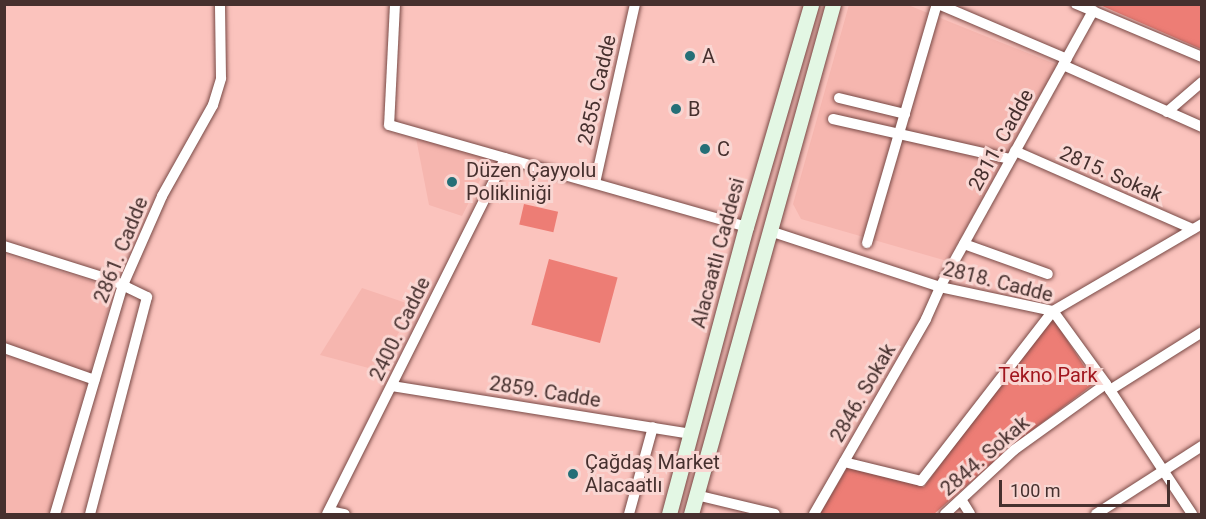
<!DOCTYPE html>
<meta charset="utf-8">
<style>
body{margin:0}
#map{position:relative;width:1206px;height:519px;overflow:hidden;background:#fbc3bd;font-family:Roboto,sans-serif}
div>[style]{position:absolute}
.built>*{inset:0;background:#f6b6af}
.green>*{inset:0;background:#ed7d75;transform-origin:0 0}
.roads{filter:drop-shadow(0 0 2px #784945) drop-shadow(0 0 2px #784945)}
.street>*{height:10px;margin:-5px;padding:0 5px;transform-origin:5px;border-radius:5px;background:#fff}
.secondary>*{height:15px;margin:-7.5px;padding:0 7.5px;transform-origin:7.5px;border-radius:7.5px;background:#e3f7e4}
.dots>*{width:16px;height:16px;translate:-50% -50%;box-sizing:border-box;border:3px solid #f9d6d2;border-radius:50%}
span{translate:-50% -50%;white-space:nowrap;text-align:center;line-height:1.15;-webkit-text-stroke:6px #f9d6d2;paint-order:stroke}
.poi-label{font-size:20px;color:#46302e}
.left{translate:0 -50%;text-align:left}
.street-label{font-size:20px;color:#46302e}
.park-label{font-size:20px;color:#a1161e}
.frame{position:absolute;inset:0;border:6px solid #46302e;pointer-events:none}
.scale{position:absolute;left:999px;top:480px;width:171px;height:27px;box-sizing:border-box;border:3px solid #46302e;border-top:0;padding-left:8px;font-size:18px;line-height:21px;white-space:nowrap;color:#46302e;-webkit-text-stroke:4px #f9d6d2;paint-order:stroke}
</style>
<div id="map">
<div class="built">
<i style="clip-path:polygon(849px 5px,908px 5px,1060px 66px,947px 261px,801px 219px,793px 204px)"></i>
<i style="clip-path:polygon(416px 138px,491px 158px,462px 216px,429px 205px)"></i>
<i style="clip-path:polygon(5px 255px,114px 288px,50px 514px,5px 514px)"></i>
<i style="clip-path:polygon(362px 288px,415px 306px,376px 370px,320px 355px)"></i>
</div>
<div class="green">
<i style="clip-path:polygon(1100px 5px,1201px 5px,1201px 49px)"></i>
<i style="left:524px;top:204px;width:35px;height:21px;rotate:13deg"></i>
<i style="left:549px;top:259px;width:71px;height:68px;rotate:15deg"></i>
<i style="clip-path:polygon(1054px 320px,1095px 383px,1015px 443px,934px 514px,820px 514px,847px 468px,924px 487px,1042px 326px)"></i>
</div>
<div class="roads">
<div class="street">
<i style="left:395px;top:4px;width:121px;rotate:92.8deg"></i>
<i style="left:389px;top:125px;width:371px;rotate:15.9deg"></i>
<i style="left:938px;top:4px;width:140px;rotate:23.1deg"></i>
<i style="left:1076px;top:4px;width:137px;rotate:22.8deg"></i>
<i style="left:1063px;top:65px;width:152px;rotate:24deg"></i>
<i style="left:839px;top:98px;width:68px;rotate:13.6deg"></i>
<i style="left:1167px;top:112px;width:46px;rotate:-40.6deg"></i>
<i style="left:833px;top:119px;width:182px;rotate:12.7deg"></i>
<i style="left:1015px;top:151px;width:194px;rotate:23.7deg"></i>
<i style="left:595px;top:183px;width:183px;rotate:-77.4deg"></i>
<i style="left:770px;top:231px;width:179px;rotate:18.2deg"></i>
<i style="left:940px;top:287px;width:116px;rotate:12deg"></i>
<i style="left:1053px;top:311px;width:90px;rotate:54deg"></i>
<i style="left:1106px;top:384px;width:156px;rotate:56.5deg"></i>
<i style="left:867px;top:243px;width:249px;rotate:-73.7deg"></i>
<i style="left:964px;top:244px;width:89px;rotate:19.7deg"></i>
<i style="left:4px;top:246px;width:113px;rotate:17.5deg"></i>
<i style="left:112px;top:280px;width:39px;rotate:26deg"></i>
<i style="left:147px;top:297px;width:224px;rotate:104.7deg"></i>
<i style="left:4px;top:348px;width:96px;rotate:19.4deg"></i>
<i style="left:392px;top:386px;width:303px;rotate:9.1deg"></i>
<i style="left:1110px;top:390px;width:109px;rotate:-32.2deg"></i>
<i style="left:844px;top:462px;width:79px;rotate:13.9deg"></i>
<i style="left:921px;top:481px;width:215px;rotate:-52.2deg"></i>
<i style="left:1053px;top:311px;width:173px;rotate:-30.3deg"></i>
<i style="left:696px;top:495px;width:81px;rotate:13.5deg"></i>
<i style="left:962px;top:501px;width:15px;rotate:58deg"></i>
<i style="left:329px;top:511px;width:16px;rotate:11deg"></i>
<i style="left:55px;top:514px;width:239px;rotate:-73.5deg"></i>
<i style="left:123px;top:285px;width:97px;rotate:-66.3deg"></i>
<i style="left:162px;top:196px;width:104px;rotate:-60.7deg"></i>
<i style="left:213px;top:105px;width:28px;rotate:-73deg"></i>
<i style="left:221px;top:78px;width:74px;rotate:-90.8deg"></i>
<i style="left:327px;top:514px;width:398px;rotate:-63.4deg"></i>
<i style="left:629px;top:514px;width:90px;rotate:-74.6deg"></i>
<i style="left:814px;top:514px;width:225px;rotate:-60.1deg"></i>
<i style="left:926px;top:319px;width:35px;rotate:-66deg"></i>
<i style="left:940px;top:287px;width:316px;rotate:-61deg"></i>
<i style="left:945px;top:514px;width:94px;rotate:-42.8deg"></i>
<i style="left:1014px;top:450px;width:113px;rotate:-35.7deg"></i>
<i style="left:1096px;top:514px;width:126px;rotate:-32.7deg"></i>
</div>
<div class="secondary">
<i style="left:669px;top:514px;width:297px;rotate:-75deg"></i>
<i style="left:746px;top:227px;width:232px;rotate:-73.7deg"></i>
<i style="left:691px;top:514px;width:529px;rotate:-74.44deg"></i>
</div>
</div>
<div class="dots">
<i style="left:690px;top:56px;background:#256f77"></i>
<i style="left:676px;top:109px;background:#256f77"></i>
<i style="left:705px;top:149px;background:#256f77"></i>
<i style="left:452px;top:182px;background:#256f77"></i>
<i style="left:573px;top:474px;background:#256f77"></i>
</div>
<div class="poi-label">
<span class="left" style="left:702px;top:56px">A</span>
<span class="left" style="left:688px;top:109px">B</span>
<span class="left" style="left:717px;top:149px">C</span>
<span class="left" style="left:466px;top:182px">Düzen Çayyolu<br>Polikliniği</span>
<span class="left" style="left:585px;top:474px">Çağdaş Market<br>Alacaatlı</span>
</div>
<div class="street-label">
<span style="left:597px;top:90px;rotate:-77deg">2855. Cadde</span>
<span style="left:1001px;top:140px;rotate:-61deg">2811. Cadde</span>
<span style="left:1111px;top:174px;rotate:24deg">2815. Sokak</span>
<span style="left:121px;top:250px;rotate:-68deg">2861. Cadde</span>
<span style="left:718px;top:253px;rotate:-75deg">Alacaatlı Caddesi</span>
<span style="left:998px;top:282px;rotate:14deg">2818. Cadde</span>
<span style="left:400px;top:329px;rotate:-64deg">2400. Cadde</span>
<span style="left:545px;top:392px;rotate:9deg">2859. Cadde</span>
<span style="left:863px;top:393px;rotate:-60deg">2846. Sokak</span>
<span style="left:985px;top:456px;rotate:-41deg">2844. Sokak</span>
</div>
<div class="park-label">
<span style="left:1048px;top:375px">Tekno Park</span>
</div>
<div class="frame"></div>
<div class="scale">100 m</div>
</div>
